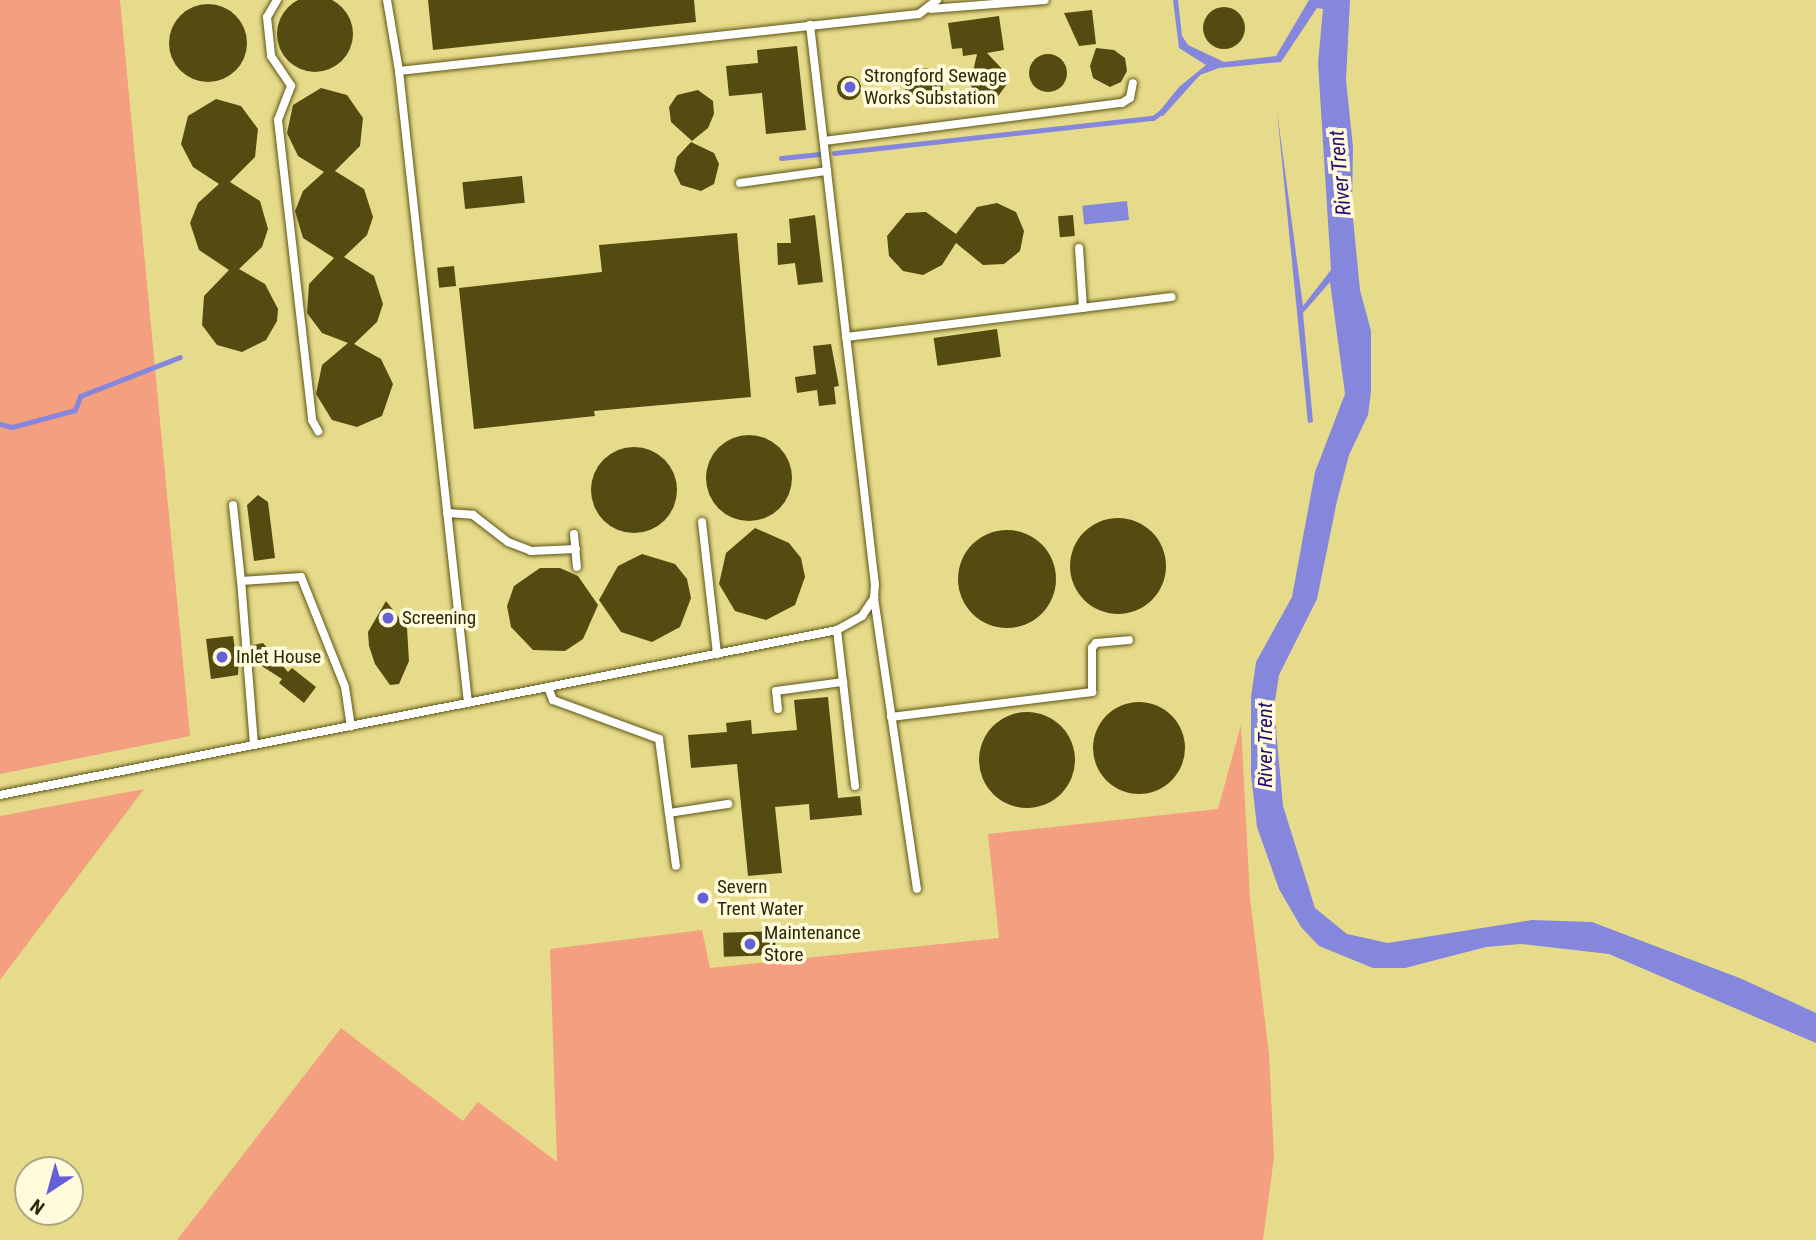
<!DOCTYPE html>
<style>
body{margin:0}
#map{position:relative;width:1816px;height:1240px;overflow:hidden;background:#e6db8a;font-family:"Roboto Condensed",sans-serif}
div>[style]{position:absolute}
.green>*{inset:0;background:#f49f7f}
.water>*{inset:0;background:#8587dd;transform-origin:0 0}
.stream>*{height:5px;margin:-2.5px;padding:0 2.5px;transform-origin:2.5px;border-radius:2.5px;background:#8587dd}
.building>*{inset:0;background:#544b11;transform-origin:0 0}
.round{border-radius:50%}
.roads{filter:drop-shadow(0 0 2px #5d5515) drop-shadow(0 0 2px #5d5515)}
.service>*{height:8px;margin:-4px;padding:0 4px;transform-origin:4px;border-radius:4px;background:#fff}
.dots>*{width:19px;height:19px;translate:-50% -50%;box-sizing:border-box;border:4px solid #fffbdb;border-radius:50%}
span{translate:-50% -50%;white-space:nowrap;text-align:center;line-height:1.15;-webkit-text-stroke:7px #fffbdb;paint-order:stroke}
.poi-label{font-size:19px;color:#2c2704}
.left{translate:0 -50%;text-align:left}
.water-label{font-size:21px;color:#250c74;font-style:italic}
.north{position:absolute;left:14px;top:1156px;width:70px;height:70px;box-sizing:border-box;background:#fffbdb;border:2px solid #aba685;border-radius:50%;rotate:216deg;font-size:19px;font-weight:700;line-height:28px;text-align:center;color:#2c2704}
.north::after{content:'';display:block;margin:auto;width:24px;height:32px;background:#655fd8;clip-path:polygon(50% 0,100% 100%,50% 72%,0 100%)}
</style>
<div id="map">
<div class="green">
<i style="clip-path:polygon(0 0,120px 0,190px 736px,0 774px)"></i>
<i style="clip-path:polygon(1241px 725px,1250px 898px,1269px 1054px,1274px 1157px,1263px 1240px,177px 1240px,341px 1028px,463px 1121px,478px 1102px,557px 1162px,550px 949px,702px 930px,710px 968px,999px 938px,988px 834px,1218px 809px)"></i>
<i style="clip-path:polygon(144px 789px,0 980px,0 816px)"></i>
</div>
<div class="water">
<i style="clip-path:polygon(1173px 0,1178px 0,1182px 36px,1188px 45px,1224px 62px,1276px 56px,1309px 0,1350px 0,1346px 80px,1353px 147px,1352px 208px,1360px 290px,1371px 331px,1371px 391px,1368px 415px,1349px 455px,1337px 501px,1317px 599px,1279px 675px,1274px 707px,1283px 806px,1315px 908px,1347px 934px,1388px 943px,1532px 920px,1592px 922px,1742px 979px,1816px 1013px,1816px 1043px,1609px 954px,1521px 944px,1486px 947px,1405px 968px,1373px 968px,1319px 946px,1301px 927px,1279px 889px,1257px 827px,1251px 774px,1251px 697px,1256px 662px,1292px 597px,1315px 472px,1345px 394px,1330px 282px,1303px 313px,1313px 422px,1308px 423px,1277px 111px,1303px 306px,1331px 270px,1318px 63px,1323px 9px,1317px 8px,1281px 62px,1219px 68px,1200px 75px,1163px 116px,1158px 113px,1179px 87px,1206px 65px,1179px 48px)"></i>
<i style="left:1127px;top:201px;width:19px;height:45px;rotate:84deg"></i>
</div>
<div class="stream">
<i style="left:834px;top:153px;width:321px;rotate:-6.3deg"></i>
<i style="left:1153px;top:118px;width:15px;rotate:-37deg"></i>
<i style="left:781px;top:158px;width:39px;rotate:-6deg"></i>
<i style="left:0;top:424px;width:12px;rotate:14deg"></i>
<i style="left:12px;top:427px;width:65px;rotate:-15.1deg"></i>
<i style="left:75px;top:410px;width:15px;rotate:-70deg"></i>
<i style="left:80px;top:396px;width:107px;rotate:-21.3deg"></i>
</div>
<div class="building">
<i class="round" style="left:277px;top:-4px;width:76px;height:76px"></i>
<i style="clip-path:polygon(428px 0,694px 0,696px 22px,433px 50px)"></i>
<i class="round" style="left:169px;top:4px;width:78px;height:78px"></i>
<i class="round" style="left:1203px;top:7px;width:42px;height:42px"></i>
<i style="clip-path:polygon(1092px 10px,1096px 44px,1079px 46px,1064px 13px)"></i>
<i style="clip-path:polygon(999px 16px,1004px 50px,987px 53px,1005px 72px,1007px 84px,996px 99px,983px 99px,970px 85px,977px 54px,963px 56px,962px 48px,952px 49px,948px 23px)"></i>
<i style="clip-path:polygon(797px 46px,806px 130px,766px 134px,762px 93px,729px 96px,726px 66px,758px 63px,757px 50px)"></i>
<i style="clip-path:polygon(1096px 48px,1114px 50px,1125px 58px,1127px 71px,1121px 82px,1110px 87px,1093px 78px,1090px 66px)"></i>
<i class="round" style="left:1029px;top:54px;width:38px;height:38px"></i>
<i class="round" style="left:905px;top:68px;width:38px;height:38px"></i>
<i class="round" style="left:837px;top:76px;width:24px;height:24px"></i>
<i style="clip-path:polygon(321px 88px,347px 95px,363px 118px,360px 146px,335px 171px,364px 189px,373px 217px,367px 235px,344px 257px,374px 276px,383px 304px,377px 322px,354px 344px,381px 359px,393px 384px,382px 416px,357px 427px,332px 420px,316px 394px,322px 365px,348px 343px,322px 333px,307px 313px,309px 284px,334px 258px,303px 238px,295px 211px,303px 191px,324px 172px,298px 156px,287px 133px,293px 105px)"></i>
<i style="clip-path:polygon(698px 90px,713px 101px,714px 114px,708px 128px,692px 141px,671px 122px,669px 107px,677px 95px)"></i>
<i style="clip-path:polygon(216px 99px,241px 106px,258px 129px,255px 157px,230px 182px,260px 201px,268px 229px,262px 247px,239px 269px,265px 284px,278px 309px,277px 321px,266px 340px,242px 352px,217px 345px,202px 325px,204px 296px,229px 270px,199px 250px,190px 223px,198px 203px,219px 184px,193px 167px,181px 144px,188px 116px)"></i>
<i style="clip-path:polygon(691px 142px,714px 153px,719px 164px,714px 184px,701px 191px,681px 185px,674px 171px,677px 157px)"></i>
<i style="left:522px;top:176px;width:27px;height:60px;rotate:84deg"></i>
<i style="clip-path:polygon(997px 203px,1016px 212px,1024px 231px,1020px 251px,1004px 264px,983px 265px,956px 243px,942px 265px,923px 275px,903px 271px,889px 256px,887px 236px,906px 213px,926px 212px,956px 234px,977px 207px)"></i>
<i style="clip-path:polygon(815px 215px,823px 282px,798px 285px,795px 263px,778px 265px,777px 243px,791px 243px,789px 219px)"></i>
<i style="left:1073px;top:215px;width:21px;height:15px;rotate:85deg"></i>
<i style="clip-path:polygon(737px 233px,751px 397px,594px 411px,595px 416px,474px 429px,459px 288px,602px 272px,599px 245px)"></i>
<i style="left:454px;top:266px;width:20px;height:17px;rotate:84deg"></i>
<i style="left:997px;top:329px;width:28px;height:64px;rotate:82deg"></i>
<i style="clip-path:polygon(831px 344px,839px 386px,834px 387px,836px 404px,819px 406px,817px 390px,797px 393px,795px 377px,816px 374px,813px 346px)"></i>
<i class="round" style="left:706px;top:435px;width:86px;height:86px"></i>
<i class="round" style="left:591px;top:447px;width:86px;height:86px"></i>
<i style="clip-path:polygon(258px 495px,268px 502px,275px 558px,254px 561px,247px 505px)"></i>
<i class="round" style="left:1070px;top:518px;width:96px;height:96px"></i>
<i style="clip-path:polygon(755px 528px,789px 543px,801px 558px,805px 577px,795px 605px,766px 620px,735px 611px,719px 584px,726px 553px)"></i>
<i class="round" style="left:958px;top:530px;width:98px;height:98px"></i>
<i style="clip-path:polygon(642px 554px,675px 564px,687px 579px,691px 598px,680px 627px,652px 642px,621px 632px,599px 600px,618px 566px)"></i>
<i style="clip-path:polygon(540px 568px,560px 568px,578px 576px,598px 605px,583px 639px,565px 651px,533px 650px,511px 627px,507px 606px,514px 586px)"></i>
<i style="clip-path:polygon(386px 601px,407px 628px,409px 661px,399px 684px,390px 685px,375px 664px,369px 646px,368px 632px)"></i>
<i style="clip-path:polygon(233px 636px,235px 648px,240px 647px,238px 675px,211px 679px,206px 639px)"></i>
<i style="clip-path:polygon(263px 643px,288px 672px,292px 668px,316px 687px,304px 703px,279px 683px,282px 679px,254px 661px,253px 645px)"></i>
<i style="clip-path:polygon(828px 697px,838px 798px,860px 796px,862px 815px,810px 820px,809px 804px,775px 807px,782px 873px,748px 876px,737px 764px,691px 768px,688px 735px,727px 732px,726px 723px,751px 720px,752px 734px,797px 730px,794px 700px)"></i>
<i class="round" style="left:1093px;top:702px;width:92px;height:92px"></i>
<i class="round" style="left:979px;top:712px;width:96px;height:96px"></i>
<i style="left:775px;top:931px;width:24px;height:52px;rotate:88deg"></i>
</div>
<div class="roads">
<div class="service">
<i style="left:277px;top:0;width:20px;rotate:120deg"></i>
<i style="left:267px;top:17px;width:39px;rotate:84deg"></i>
<i style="left:271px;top:56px;width:36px;rotate:56deg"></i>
<i style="left:291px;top:86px;width:36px;rotate:111deg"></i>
<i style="left:278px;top:120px;width:302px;rotate:83.5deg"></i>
<i style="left:312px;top:420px;width:13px;rotate:61deg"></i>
<i style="left:387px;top:0;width:72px;rotate:80.4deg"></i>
<i style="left:399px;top:71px;width:636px;rotate:83.77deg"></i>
<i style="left:931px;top:9px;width:114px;rotate:-4.5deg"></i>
<i style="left:399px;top:71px;width:523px;rotate:-6.26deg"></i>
<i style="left:919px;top:14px;width:23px;rotate:-38deg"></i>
<i style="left:824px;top:141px;width:300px;rotate:-7.3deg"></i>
<i style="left:1122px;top:103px;width:9px;rotate:-32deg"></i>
<i style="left:1130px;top:98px;width:15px;rotate:-79deg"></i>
<i style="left:740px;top:183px;width:88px;rotate:-7.9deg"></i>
<i style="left:1079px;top:248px;width:60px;rotate:86.2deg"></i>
<i style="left:846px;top:337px;width:328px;rotate:-7deg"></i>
<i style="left:233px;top:505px;width:76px;rotate:84deg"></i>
<i style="left:447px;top:513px;width:26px;rotate:4deg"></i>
<i style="left:473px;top:515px;width:44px;rotate:37.6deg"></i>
<i style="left:508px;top:542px;width:25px;rotate:21deg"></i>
<i style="left:531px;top:551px;width:45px;rotate:-2.5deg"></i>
<i style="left:702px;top:522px;width:133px;rotate:83.5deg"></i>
<i style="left:574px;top:534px;width:33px;rotate:85deg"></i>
<i style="left:874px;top:598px;width:294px;rotate:81.6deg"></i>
<i style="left:837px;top:630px;width:157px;rotate:83.4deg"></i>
<i style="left:548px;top:687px;width:14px;rotate:69deg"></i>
<i style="left:553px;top:700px;width:113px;rotate:20.2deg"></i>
<i style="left:659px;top:739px;width:128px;rotate:82.4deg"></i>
<i style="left:778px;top:709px;width:18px;rotate:-96deg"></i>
<i style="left:776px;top:691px;width:68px;rotate:-7.7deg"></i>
<i style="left:891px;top:717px;width:203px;rotate:-7.1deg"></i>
<i style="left:1092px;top:692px;width:44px;rotate:-90deg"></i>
<i style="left:1092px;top:648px;width:6px;rotate:-51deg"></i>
<i style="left:1096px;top:643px;width:33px;rotate:-5deg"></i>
<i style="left:254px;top:745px;width:165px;rotate:-94.5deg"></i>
<i style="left:241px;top:581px;width:60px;rotate:-3.8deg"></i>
<i style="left:301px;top:577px;width:118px;rotate:68.2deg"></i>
<i style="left:345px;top:687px;width:40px;rotate:81.5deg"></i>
<i style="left:0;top:795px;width:853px;rotate:-11.15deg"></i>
<i style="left:837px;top:630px;width:29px;rotate:-29deg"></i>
<i style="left:862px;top:616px;width:22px;rotate:-56deg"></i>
<i style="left:874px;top:598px;width:13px;rotate:-86deg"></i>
<i style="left:875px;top:585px;width:564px;rotate:-96.62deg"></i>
<i style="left:669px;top:813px;width:60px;rotate:-8.7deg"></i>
</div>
</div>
<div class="dots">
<i style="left:850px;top:87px;background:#655fd8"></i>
<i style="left:388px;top:618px;background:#655fd8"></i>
<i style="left:222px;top:657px;background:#655fd8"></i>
<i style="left:703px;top:898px;background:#655fd8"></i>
<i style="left:750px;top:944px;background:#655fd8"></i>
</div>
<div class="poi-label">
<span class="left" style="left:864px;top:87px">Strongford Sewage<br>Works Substation</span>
<span class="left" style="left:402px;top:618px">Screening</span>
<span class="left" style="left:236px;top:657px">Inlet House</span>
<span class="left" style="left:717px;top:898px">Severn<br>Trent Water</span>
<span class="left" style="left:764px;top:944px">Maintenance<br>Store</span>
</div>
<div class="water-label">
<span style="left:1340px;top:173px;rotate:-95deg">River Trent</span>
<span style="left:1265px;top:745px;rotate:-90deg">River Trent</span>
</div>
<div class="north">N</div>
</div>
